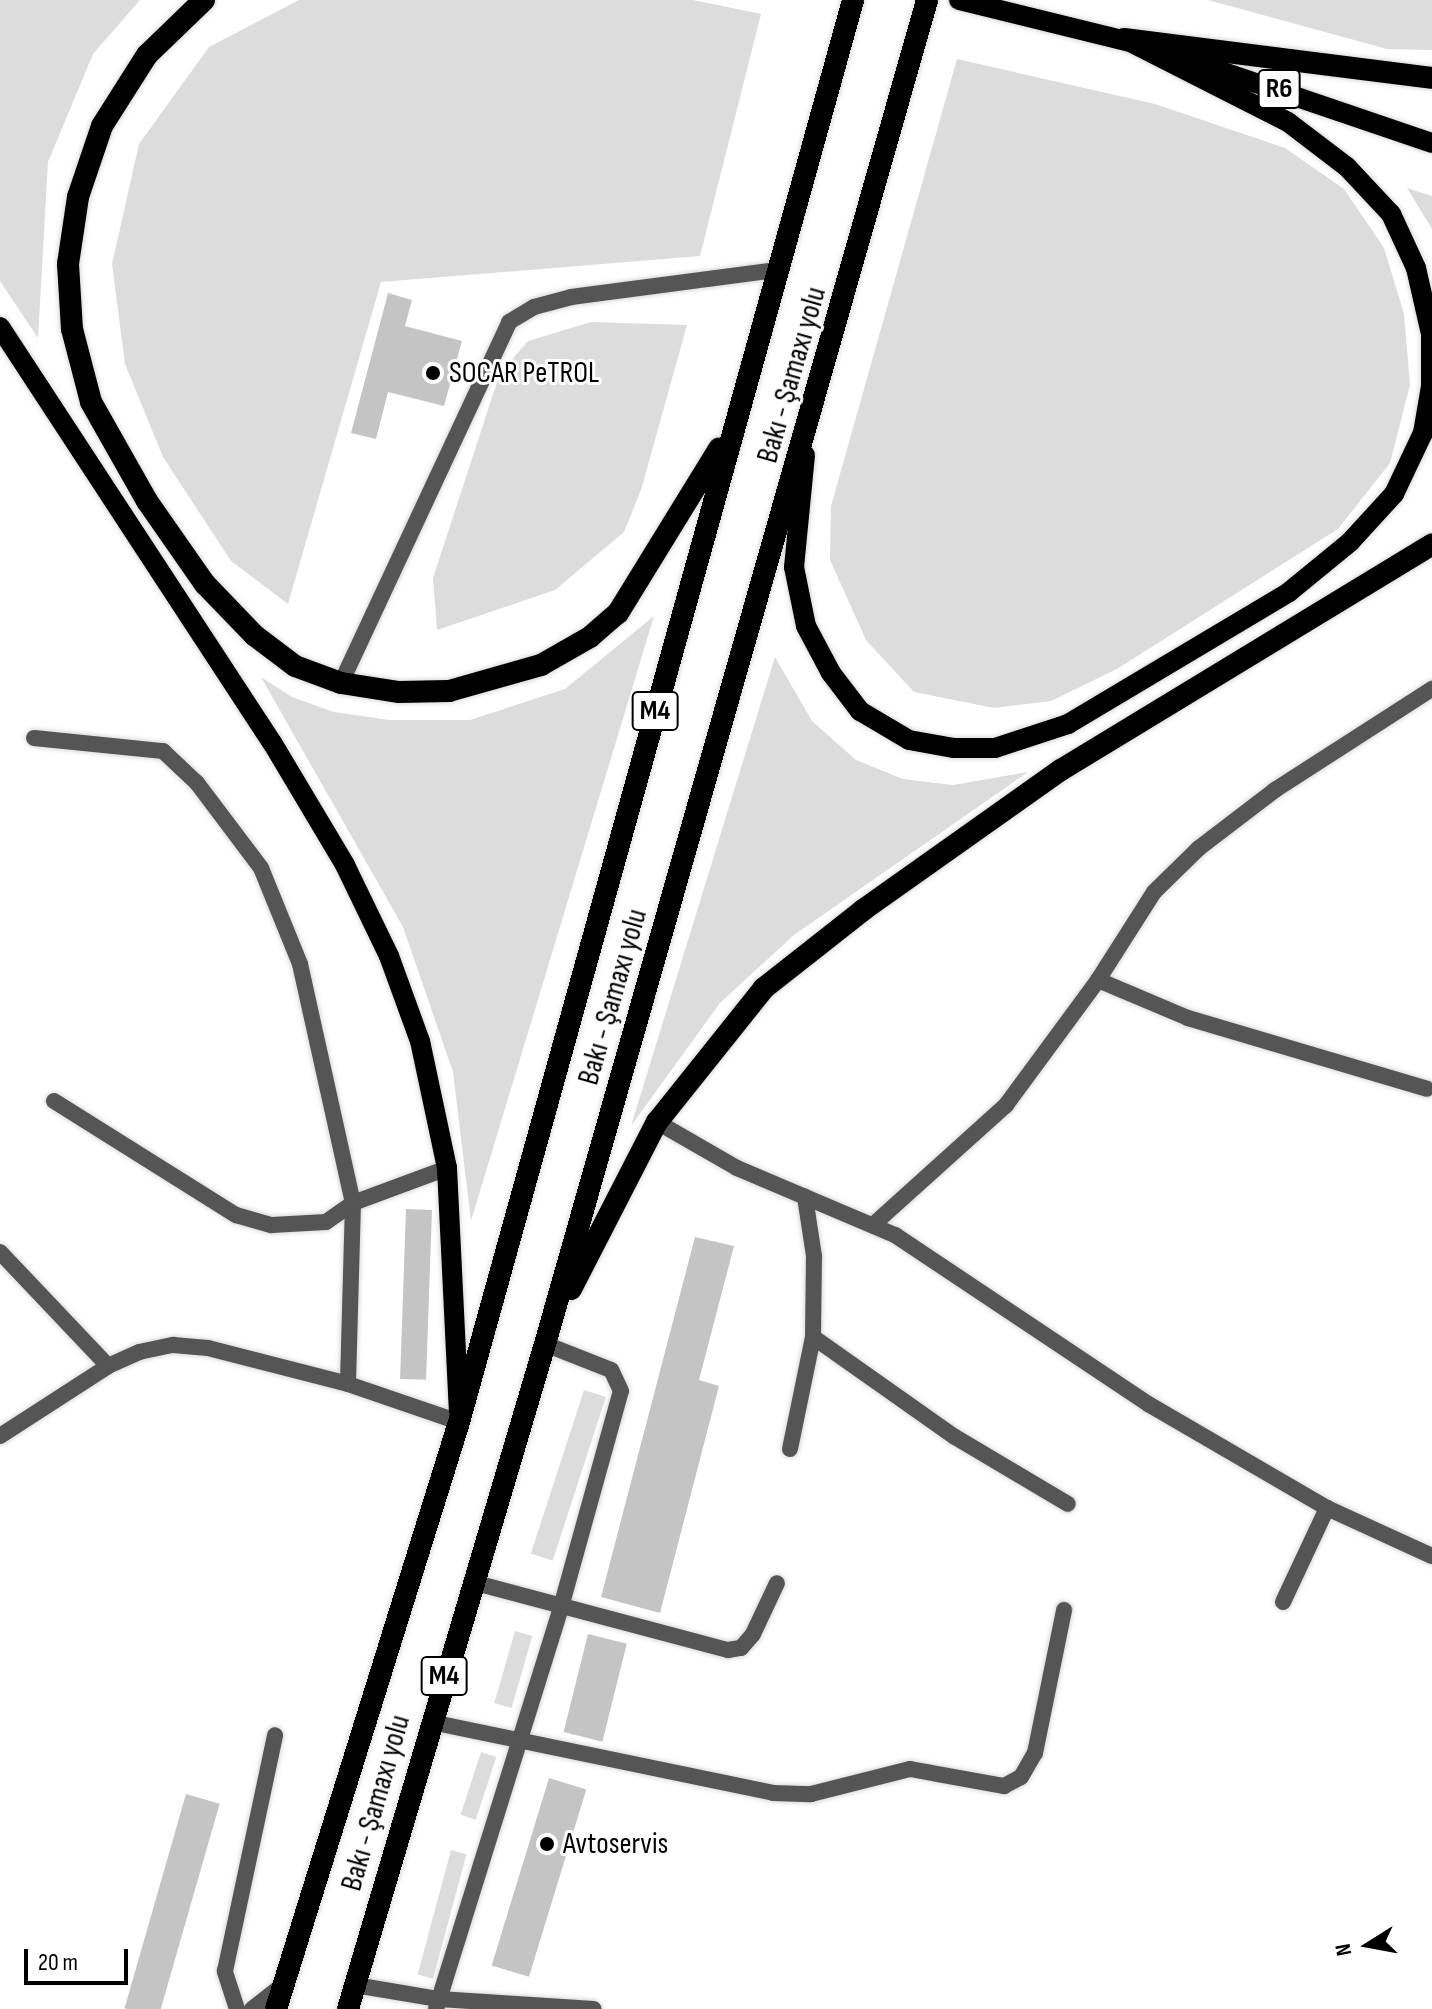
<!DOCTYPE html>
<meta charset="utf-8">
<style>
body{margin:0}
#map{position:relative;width:1432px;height:2009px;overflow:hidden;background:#fff;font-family:"Sofia Sans Condensed",sans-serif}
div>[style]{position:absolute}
.green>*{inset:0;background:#dcdcdc;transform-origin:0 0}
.building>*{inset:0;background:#c4c4c4;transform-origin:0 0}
.roads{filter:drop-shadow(0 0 2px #dbdbdb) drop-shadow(0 0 2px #dbdbdb)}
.service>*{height:16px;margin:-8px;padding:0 8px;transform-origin:8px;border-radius:8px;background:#555}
.minor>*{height:16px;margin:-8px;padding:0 8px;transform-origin:8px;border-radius:8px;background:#555}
.primary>*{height:20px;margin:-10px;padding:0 10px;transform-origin:10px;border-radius:10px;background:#000}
.trunk>*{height:22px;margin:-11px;padding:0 11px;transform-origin:11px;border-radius:11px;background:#000}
.dots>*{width:22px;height:22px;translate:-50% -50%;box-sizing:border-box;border:4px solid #fff;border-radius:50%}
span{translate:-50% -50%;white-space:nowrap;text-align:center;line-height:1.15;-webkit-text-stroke:6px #fff;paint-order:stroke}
.shield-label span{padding:2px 6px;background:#fff;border:2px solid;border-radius:6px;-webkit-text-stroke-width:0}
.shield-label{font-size:28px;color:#000;font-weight:700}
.poi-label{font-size:30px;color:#000}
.left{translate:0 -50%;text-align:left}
.street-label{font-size:30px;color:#000}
.north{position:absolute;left:1328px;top:1905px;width:80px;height:80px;-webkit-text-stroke:6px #fff;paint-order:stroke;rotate:259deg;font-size:22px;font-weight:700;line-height:32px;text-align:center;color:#000}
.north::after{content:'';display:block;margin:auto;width:28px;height:36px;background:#000;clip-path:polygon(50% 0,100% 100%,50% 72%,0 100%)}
.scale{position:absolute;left:24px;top:1949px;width:104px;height:36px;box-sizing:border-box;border:4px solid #000;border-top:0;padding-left:10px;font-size:24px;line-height:28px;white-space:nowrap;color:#000;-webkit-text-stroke:6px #fff;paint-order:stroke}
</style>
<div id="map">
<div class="green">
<i style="clip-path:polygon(0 0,140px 0,93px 54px,48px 162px,38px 338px,0 281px)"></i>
<i style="clip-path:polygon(299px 0,693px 0,761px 14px,700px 256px,381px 282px,288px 604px,231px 561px,163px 457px,125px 364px,112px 264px,139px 144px,209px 47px)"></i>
<i style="clip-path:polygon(1208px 0,1432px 0,1432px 50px,1387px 49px)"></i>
<i style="clip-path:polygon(957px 59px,1155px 104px,1285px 148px,1344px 189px,1384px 248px,1404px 314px,1410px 385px,1390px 463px,1338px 529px,1117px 669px,1051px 701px,994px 708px,914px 692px,866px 640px,830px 560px,831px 506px)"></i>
<i style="clip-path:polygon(1407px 188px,1432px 196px,1432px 229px)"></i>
<i style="clip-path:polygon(591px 322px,687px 325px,641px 490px,624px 532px,555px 590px,437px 630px,433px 578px,500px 373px,528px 341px)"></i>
<i style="clip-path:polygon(654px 616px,471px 1221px,453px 1072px,403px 927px,261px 677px,292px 697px,334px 712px,390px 720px,470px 720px,565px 689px)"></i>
<i style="clip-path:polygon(775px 657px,812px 721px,856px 760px,903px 779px,953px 785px,1028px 772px,794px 935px,720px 1003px,631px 1126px)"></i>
<i style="left:584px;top:1390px;width:23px;height:172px;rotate:18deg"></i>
<i style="left:515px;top:1631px;width:18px;height:75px;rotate:16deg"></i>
<i style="left:481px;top:1752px;width:16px;height:66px;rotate:18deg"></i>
<i style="left:451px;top:1850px;width:16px;height:129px;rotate:15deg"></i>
</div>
<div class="building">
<i style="clip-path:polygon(388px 293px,412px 300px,405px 326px,462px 341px,444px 406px,388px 392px,376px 439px,351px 433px)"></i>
<i style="left:406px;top:1209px;width:26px;height:170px;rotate:2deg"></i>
<i style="clip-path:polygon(695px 1237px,734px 1246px,699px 1380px,719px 1386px,660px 1613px,601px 1597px)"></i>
<i style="left:588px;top:1634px;width:40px;height:101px;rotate:14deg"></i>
<i style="left:549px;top:1778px;width:39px;height:196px;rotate:17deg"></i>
<i style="left:186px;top:1794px;width:35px;height:223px;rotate:16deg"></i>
</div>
<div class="roads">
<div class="service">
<i style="left:341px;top:683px;width:398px;rotate:-65deg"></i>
<i style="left:509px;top:322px;width:29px;rotate:-31deg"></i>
<i style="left:534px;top:307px;width:38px;rotate:-15deg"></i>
<i style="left:571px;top:297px;width:206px;rotate:-7.5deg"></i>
<i style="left:34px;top:738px;width:130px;rotate:5.8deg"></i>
<i style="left:163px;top:751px;width:47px;rotate:43.3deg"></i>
<i style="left:197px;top:783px;width:106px;rotate:53deg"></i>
<i style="left:261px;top:868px;width:104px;rotate:67.9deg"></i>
<i style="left:300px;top:964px;width:245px;rotate:77.5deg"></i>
<i style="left:353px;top:1203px;width:181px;rotate:91.6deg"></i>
<i style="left:54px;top:1101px;width:215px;rotate:32.1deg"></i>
<i style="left:236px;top:1215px;width:37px;rotate:16deg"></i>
<i style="left:272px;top:1225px;width:54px;rotate:-3.2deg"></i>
<i style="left:326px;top:1222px;width:33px;rotate:-35deg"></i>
<i style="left:353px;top:1203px;width:100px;rotate:-20.4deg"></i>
<i style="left:0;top:1252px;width:157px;rotate:46.5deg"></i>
<i style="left:0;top:1436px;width:129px;rotate:-32.9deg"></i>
<i style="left:108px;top:1366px;width:34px;rotate:-24deg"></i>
<i style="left:139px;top:1352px;width:35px;rotate:-12deg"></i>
<i style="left:173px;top:1345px;width:35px;rotate:5deg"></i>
<i style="left:208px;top:1348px;width:145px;rotate:14.4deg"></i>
<i style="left:348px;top:1384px;width:117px;rotate:18.9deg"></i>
<i style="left:237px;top:2009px;width:40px;rotate:-108deg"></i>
<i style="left:225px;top:1971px;width:241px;rotate:-78deg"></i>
<i style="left:252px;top:2009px;width:39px;rotate:-38deg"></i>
<i style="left:436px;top:2009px;width:421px;rotate:-72.7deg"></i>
<i style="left:561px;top:1607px;width:224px;rotate:-74.5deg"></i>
<i style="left:621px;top:1391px;width:23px;rotate:-115deg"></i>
<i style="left:611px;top:1370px;width:71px;rotate:-158.5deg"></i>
</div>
<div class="minor">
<i style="left:1098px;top:980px;width:98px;rotate:22.9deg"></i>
<i style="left:1188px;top:1018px;width:249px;rotate:16.5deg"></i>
<i style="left:657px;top:1122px;width:92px;rotate:29.9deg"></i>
<i style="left:737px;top:1168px;width:172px;rotate:23deg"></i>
<i style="left:895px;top:1235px;width:306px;rotate:33.7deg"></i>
<i style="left:1150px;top:1405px;width:205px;rotate:30.2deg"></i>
<i style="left:1327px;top:1508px;width:115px;rotate:24.6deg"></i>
<i style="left:874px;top:1224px;width:178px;rotate:-42deg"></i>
<i style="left:1006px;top:1105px;width:155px;rotate:-53.6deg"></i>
<i style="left:1098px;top:980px;width:104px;rotate:-57.5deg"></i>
<i style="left:1154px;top:892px;width:63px;rotate:-44.4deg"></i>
<i style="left:1199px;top:848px;width:96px;rotate:-37.3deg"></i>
<i style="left:1275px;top:790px;width:187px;rotate:-32.8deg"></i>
<i style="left:813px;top:1337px;width:174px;rotate:35.2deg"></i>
<i style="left:955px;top:1437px;width:131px;rotate:30.7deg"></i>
<i style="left:790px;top:1449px;width:114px;rotate:-78.4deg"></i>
<i style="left:813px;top:1337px;width:81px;rotate:-89.3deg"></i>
<i style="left:814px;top:1256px;width:60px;rotate:-98.7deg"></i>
<i style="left:472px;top:1582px;width:265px;rotate:14.9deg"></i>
<i style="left:728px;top:1650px;width:13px;rotate:-9deg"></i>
<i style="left:741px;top:1648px;width:18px;rotate:-49deg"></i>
<i style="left:753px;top:1634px;width:56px;rotate:-64.8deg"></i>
<i style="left:1283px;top:1602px;width:104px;rotate:-64.9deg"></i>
<i style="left:431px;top:1722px;width:349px;rotate:11.7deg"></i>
<i style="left:773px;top:1793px;width:38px;rotate:2deg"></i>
<i style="left:811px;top:1794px;width:102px;rotate:-14.2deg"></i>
<i style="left:910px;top:1769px;width:96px;rotate:10.3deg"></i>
<i style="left:1004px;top:1786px;width:19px;rotate:-28deg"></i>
<i style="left:1021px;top:1777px;width:28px;rotate:-60deg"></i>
<i style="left:1035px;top:1753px;width:146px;rotate:-78.5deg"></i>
<i style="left:355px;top:1985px;width:85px;rotate:9.5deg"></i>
<i style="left:439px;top:1999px;width:155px;rotate:3.7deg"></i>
</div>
<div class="primary">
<i style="left:959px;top:0;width:184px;rotate:13.8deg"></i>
<i style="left:1191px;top:61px;width:255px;rotate:18.8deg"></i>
<i style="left:0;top:327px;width:498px;rotate:56.8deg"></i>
<i style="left:273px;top:744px;width:141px;rotate:59.2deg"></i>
<i style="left:345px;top:865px;width:101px;rotate:64.2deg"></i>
<i style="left:389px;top:956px;width:90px;rotate:70deg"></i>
<i style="left:420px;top:1041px;width:130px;rotate:78deg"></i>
<i style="left:447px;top:1168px;width:243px;rotate:87.2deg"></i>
<i style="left:805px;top:455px;width:113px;rotate:95.6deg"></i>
<i style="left:794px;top:567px;width:60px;rotate:78.5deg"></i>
<i style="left:806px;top:626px;width:53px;rotate:62deg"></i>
<i style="left:831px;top:673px;width:48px;rotate:52.7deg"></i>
<i style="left:860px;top:711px;width:57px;rotate:30.6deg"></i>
<i style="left:909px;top:740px;width:46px;rotate:10.1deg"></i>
<i style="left:954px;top:748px;width:41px"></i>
<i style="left:995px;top:748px;width:77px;rotate:-18.2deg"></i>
<i style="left:1068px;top:724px;width:257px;rotate:-30.8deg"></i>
<i style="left:1289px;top:592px;width:79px;rotate:-39.3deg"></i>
<i style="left:1350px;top:542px;width:65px;rotate:-47.5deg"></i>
<i style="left:1394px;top:494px;width:68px;rotate:-64.6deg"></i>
<i style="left:1423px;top:433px;width:48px;rotate:-80.3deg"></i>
<i style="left:1431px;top:386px;width:52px;rotate:-90deg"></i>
<i style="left:1431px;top:334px;width:68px;rotate:-102.8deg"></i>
<i style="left:1416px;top:268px;width:60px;rotate:-114.8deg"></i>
<i style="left:1391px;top:214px;width:64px;rotate:-133.1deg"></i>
<i style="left:1347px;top:167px;width:74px;rotate:-142.7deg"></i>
<i style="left:1288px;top:122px;width:175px;rotate:-153.1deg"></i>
</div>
<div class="trunk">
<i style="left:204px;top:0;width:79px;rotate:136deg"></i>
<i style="left:147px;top:55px;width:84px;rotate:122.4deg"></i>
<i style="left:102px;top:126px;width:75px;rotate:108.7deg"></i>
<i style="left:78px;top:197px;width:68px;rotate:98.5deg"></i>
<i style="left:68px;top:264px;width:65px;rotate:86.5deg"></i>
<i style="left:72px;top:329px;width:75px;rotate:75.4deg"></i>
<i style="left:91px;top:402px;width:114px;rotate:60.5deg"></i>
<i style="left:147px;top:501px;width:101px;rotate:55.1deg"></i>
<i style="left:205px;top:584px;width:71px;rotate:46.1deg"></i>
<i style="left:254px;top:635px;width:51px;rotate:37.1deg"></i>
<i style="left:295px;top:666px;width:49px;rotate:20.3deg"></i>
<i style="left:341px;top:683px;width:59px;rotate:8.8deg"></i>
<i style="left:399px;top:692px;width:50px;rotate:-1.1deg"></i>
<i style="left:449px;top:691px;width:96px;rotate:-15.8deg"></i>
<i style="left:541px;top:665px;width:56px;rotate:-29.7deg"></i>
<i style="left:590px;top:637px;width:37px;rotate:-41deg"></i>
<i style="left:618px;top:613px;width:193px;rotate:-58.4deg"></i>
<i style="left:1124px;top:39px;width:310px;rotate:7.2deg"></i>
<i style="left:571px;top:1289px;width:188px;rotate:-62.8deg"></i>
<i style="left:657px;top:1122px;width:171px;rotate:-51.4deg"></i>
<i style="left:764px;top:988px;width:126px;rotate:-38.2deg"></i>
<i style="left:863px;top:910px;width:242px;rotate:-35.3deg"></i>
<i style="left:1061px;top:770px;width:434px;rotate:-31.3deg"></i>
<i style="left:276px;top:2009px;width:615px;rotate:-72.68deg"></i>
<i style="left:459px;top:1422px;width:1476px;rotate:-74.51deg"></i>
<i style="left:348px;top:2009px;width:694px;rotate:-73.5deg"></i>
<i style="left:545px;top:1344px;width:1397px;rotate:-74.13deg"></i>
</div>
</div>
<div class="dots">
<i style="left:433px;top:373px;background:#000"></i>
<i style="left:547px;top:1844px;background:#000"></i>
</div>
<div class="shield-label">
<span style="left:1279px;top:89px">R6</span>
<span style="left:655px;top:711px">M4</span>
<span style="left:444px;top:1676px">M4</span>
</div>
<div class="poi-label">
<span class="left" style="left:449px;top:373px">SOCAR PeTROL</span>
<span class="left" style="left:563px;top:1844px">Avtoservis</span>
</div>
<div class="street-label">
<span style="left:792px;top:375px;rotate:-74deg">Bakı - Şamaxı yolu</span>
<span style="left:613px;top:997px;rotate:-74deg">Bakı - Şamaxı yolu</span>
<span style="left:376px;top:1803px;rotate:-74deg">Bakı - Şamaxı yolu</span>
</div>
<div class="north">N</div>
<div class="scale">20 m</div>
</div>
